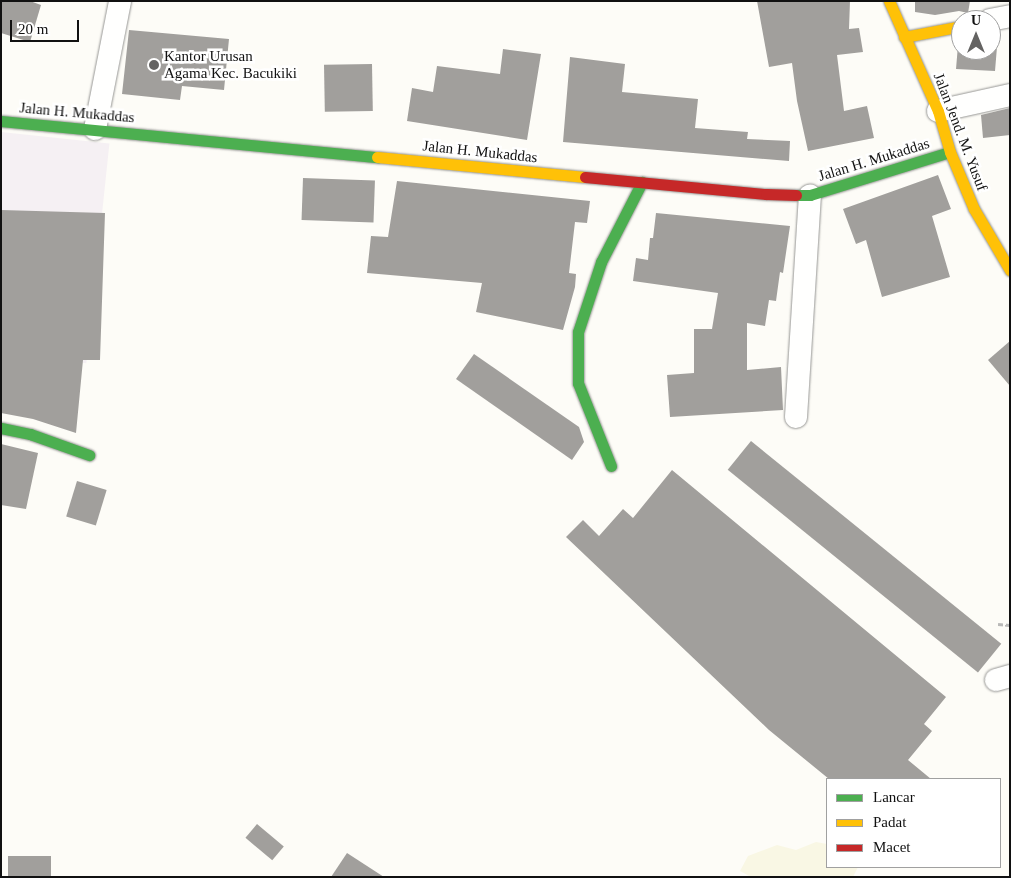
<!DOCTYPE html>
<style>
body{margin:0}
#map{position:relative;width:1011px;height:878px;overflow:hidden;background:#fdfcf7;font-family:"Times New Roman",serif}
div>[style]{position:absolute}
.industrial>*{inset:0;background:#f5f0f3;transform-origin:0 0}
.farmland>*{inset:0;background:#f9f7e4}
.building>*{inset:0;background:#a19f9c;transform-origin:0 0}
.path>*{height:3px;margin-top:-1.5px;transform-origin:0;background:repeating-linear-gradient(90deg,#b9b9b8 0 5px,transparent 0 7.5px)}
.roads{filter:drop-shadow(0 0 1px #979795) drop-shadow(0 0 1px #979795)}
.street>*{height:22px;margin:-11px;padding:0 11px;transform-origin:11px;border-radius:11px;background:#fffffe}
.fast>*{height:11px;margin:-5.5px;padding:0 5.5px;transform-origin:5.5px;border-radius:5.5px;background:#4caf50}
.slow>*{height:11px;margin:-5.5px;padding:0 5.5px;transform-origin:5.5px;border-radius:5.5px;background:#ffc107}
.jam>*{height:11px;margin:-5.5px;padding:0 5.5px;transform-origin:5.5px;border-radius:5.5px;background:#c62828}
.dots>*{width:14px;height:14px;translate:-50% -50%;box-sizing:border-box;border:2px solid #fff;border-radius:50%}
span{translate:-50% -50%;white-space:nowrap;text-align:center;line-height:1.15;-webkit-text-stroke:5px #fff;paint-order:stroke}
.poi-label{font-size:15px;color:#111}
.left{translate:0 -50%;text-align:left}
.street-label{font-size:15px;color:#111}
.frame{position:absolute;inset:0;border:2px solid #111;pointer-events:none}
.legend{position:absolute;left:826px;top:778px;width:175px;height:90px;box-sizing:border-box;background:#fff;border:1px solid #a0a0a0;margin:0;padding:6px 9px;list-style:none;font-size:15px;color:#111}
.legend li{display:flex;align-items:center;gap:10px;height:25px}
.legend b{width:25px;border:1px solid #a0a0a0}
.north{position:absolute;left:951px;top:10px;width:50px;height:50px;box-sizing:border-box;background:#fff;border:1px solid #a0a0a0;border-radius:50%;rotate:0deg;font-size:14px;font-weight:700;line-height:20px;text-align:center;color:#111}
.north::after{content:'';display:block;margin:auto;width:18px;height:22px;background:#646362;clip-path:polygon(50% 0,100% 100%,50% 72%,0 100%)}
.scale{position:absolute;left:10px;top:20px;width:69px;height:22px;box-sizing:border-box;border:2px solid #111;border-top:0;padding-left:6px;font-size:15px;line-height:18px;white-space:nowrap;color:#111;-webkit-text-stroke:4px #fff;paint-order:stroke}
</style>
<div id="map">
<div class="industrial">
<i style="left:1px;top:132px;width:109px;height:221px;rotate:6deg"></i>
</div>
<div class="farmland">
<i style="clip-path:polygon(816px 842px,827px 844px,827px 867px,858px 867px,853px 877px,751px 877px,740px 871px,748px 856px,761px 851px,777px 845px,796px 850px)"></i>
</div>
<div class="building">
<i style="clip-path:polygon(1px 1px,30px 1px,41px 5px,30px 42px,1px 33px)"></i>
<i style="clip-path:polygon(757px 1px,850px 1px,849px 29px,859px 28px,863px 52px,837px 55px,844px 111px,867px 106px,874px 138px,808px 151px,797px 101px,792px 63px,769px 67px)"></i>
<i style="clip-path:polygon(915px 1px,970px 1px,968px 13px,959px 11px,935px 15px,915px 12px)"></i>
<i style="clip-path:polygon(129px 30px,229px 39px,224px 90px,182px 86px,180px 100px,122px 94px)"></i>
<i style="clip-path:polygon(958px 45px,961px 45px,961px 50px,991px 50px,991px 47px,997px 47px,995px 71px,956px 69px)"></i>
<i style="clip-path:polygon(503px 49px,541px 54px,527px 140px,407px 121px,412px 88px,433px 92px,437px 66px,500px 74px)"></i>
<i style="clip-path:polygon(570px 57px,625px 64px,622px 92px,698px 99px,695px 128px,748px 132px,747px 139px,790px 141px,789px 161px,563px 142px)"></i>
<i style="left:372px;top:64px;width:47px;height:48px;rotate:89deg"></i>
<i style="clip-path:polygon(1010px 108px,1010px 135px,983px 138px,981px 115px)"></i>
<i style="clip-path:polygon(938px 175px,951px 209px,932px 216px,950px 277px,882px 297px,866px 240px,856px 244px,843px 209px)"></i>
<i style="left:303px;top:178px;width:72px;height:42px;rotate:2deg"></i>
<i style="clip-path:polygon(397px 181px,590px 201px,587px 223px,575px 222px,569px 273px,576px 274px,575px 287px,563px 330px,476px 312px,482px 283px,367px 273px,371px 236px,388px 237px)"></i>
<i style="clip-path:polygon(1px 210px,105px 213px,100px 360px,83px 360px,76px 433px,33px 419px,1px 413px)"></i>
<i style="clip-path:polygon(656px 213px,790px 226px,783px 273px,780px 272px,776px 301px,769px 300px,765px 326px,747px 323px,747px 370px,781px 367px,783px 410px,670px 417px,667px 375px,694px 373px,694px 329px,712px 329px,718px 293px,633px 281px,636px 258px,648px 260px,650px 238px,653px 238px)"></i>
<i style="clip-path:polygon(1010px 341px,1010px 386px,988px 360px)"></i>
<i style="clip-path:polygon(474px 354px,579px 427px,584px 442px,572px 460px,456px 379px)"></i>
<i style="left:751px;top:441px;width:322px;height:37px;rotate:39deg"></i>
<i style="clip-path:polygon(1px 444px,38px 453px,26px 509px,1px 505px)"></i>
<i style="clip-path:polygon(672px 470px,946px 697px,924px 724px,932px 731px,908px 760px,931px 779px,829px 779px,769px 730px,566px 537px,583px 520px,599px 536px,623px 509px,633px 518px)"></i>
<i style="left:77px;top:481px;width:31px;height:37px;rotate:17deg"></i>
<i style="left:257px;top:824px;width:35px;height:18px;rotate:40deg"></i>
<i style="clip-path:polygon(347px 853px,384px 877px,331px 877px)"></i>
<i style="left:8px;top:856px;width:43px;height:21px"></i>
</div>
<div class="path">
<i style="left:998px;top:624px;width:12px;rotate:5deg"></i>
</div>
<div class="roads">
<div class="street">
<i style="left:990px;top:20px;width:20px;rotate:-11deg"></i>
<i style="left:938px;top:111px;width:74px;rotate:-12.5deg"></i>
<i style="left:95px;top:129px;width:130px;rotate:-78.9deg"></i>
<i style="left:796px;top:417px;width:222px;rotate:-86.4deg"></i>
<i style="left:996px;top:680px;width:15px;rotate:-16deg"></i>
</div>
<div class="fast">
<i style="left:1px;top:121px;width:378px;rotate:5.5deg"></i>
<i style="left:796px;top:195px;width:14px"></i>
<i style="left:810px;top:195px;width:146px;rotate:-17.1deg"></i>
<i style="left:1px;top:428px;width:30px;rotate:12deg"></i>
<i style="left:30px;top:434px;width:63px;rotate:19.6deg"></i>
<i style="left:611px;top:466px;width:89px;rotate:-111.7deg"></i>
<i style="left:578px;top:383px;width:51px;rotate:-90deg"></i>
<i style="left:578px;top:332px;width:74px;rotate:-71.8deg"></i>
<i style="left:601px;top:262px;width:90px;rotate:-62.9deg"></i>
</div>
<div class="slow">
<i style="left:889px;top:1px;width:120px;rotate:66deg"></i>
<i style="left:938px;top:111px;width:43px;rotate:73.7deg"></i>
<i style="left:950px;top:152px;width:62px;rotate:67.2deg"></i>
<i style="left:974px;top:209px;width:71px;rotate:59.5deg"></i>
<i style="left:904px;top:37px;width:58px;rotate:-10.9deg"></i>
<i style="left:377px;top:157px;width:209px;rotate:5.5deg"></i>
</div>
<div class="jam">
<i style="left:585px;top:177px;width:182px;rotate:5.4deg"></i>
<i style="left:766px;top:194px;width:30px;rotate:2deg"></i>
</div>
</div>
<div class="dots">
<i style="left:154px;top:65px;background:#646362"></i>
</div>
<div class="poi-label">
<span class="left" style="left:164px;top:65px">Kantor Urusan<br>Agama Kec. Bacukiki</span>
</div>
<div class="street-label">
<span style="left:77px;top:113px;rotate:5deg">Jalan H. Mukaddas</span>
<span style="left:960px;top:132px;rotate:69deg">Jalan Jend. M. Yusuf</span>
<span style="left:480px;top:152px;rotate:6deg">Jalan H. Mukaddas</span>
<span style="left:874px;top:160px;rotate:-17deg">Jalan H. Mukaddas</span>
</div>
<div class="frame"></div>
<ul class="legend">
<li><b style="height:6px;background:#4caf50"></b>Lancar</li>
<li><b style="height:6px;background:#ffc107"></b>Padat</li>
<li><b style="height:6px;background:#c62828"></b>Macet</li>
</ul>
<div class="north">U</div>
<div class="scale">20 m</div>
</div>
